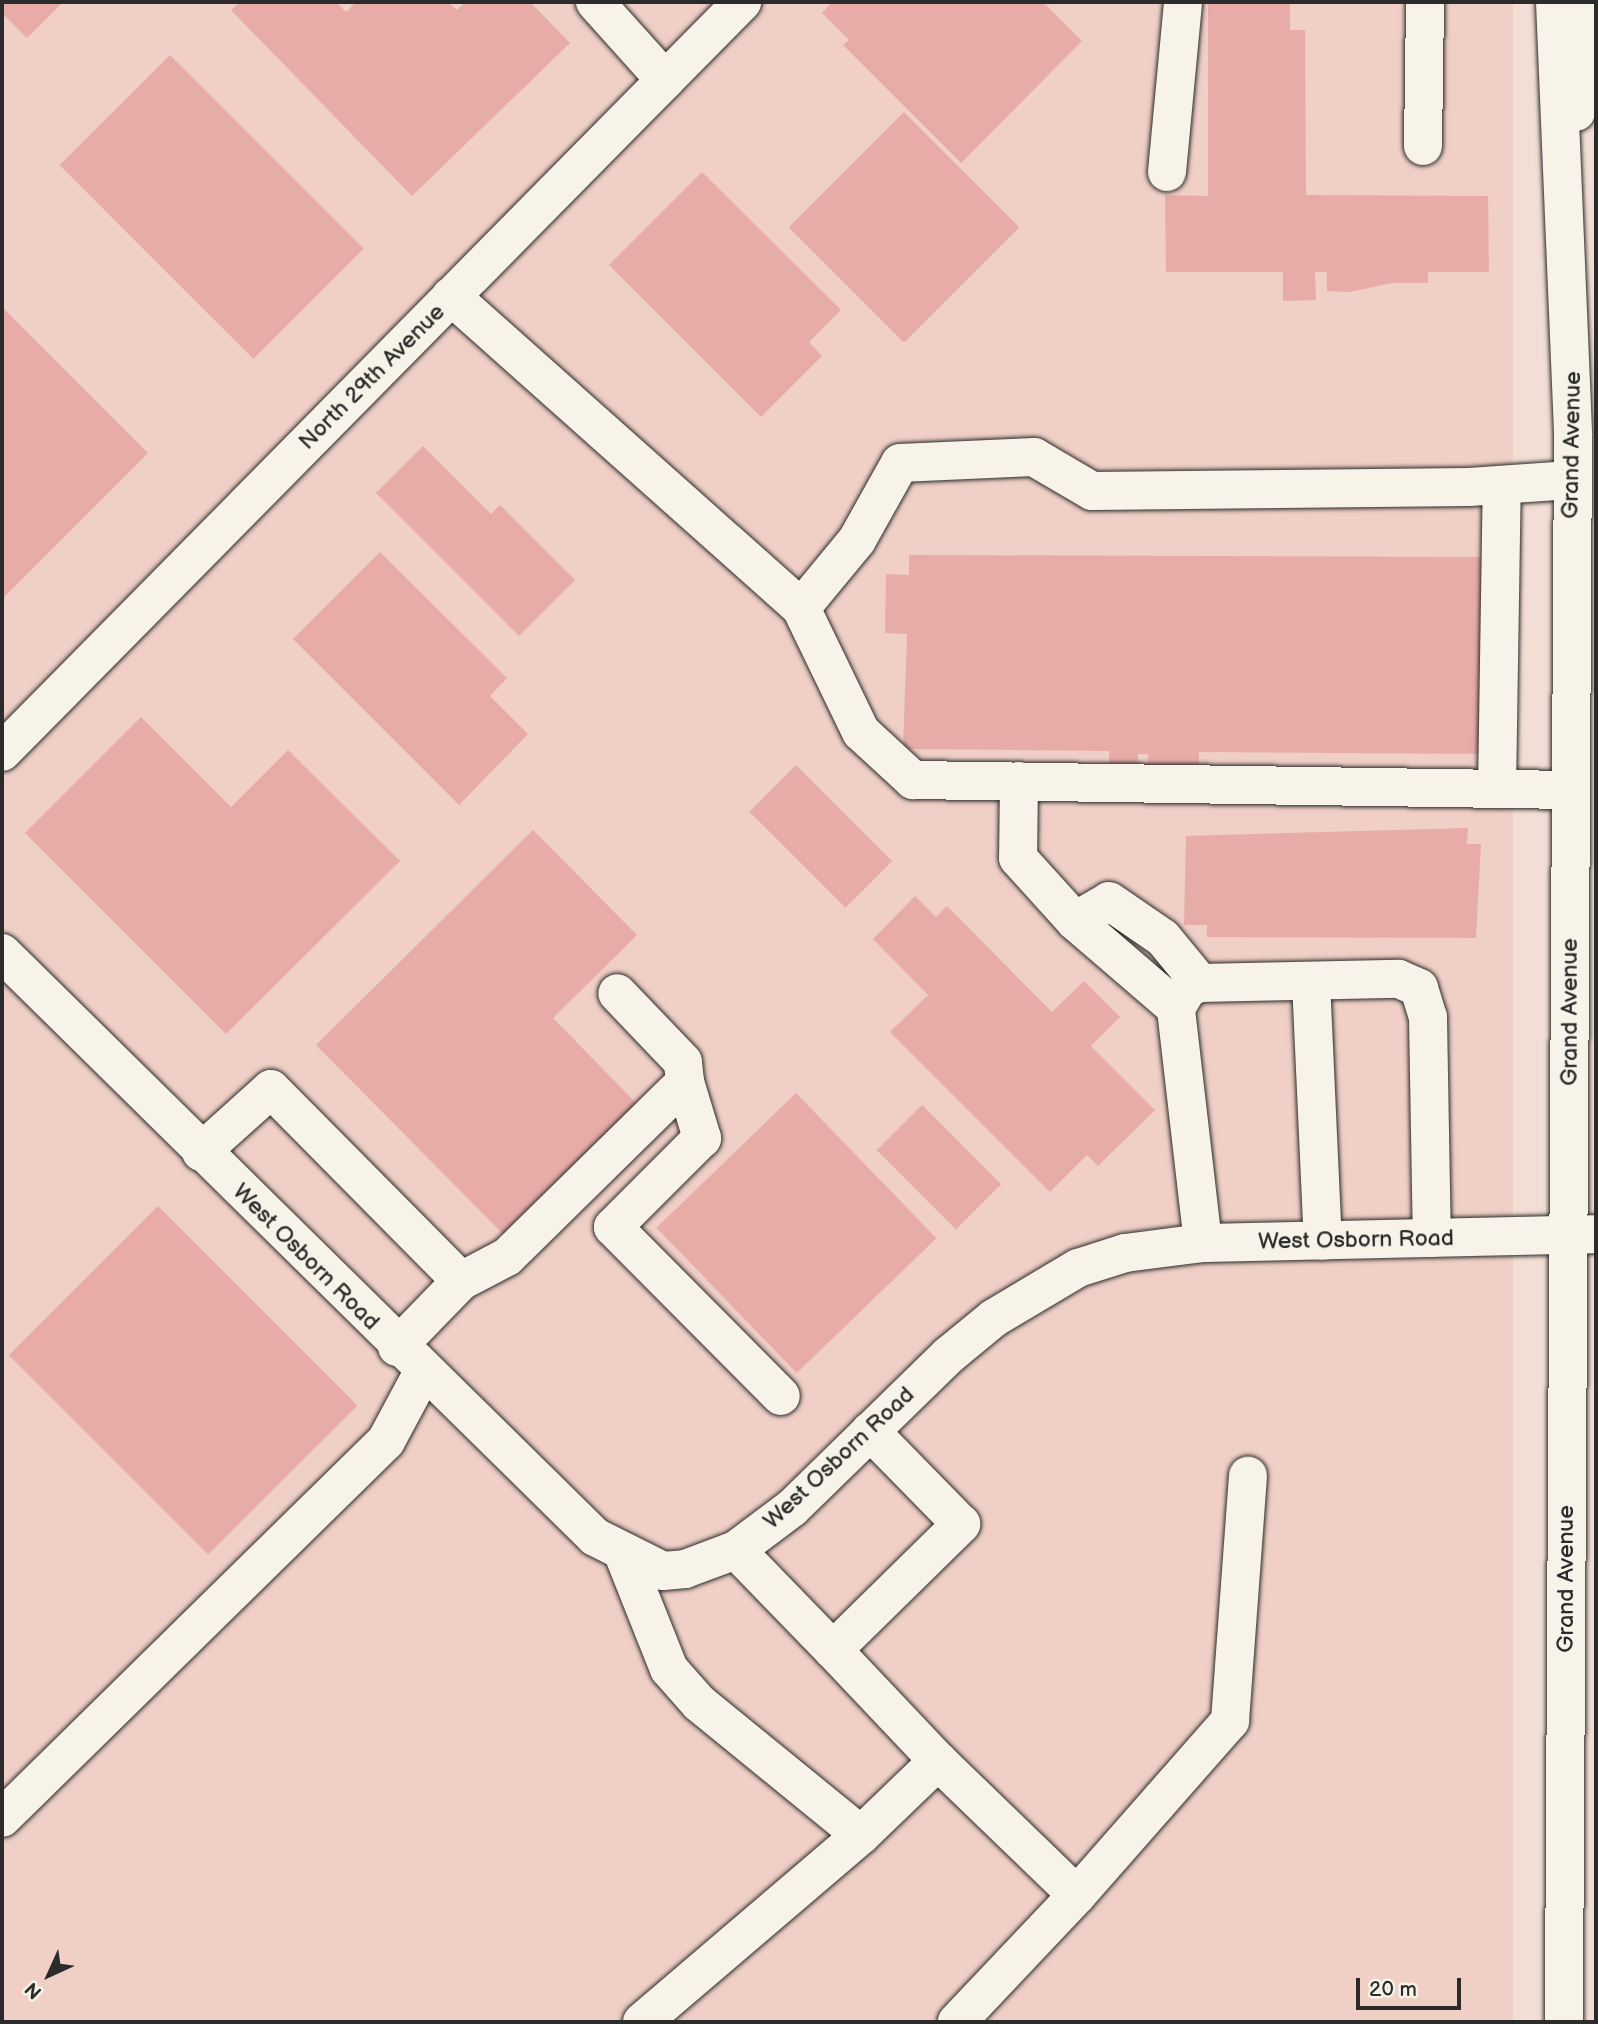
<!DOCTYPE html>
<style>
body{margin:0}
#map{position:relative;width:1598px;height:2024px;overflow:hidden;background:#f2ded4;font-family:"Balsamiq Sans",sans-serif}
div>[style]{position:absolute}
.built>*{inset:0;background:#efcfc6;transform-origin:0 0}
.building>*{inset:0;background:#e7aca7;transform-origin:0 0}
.roads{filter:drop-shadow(0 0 2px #2b2b2b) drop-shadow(0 0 2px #2b2b2b)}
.minor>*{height:38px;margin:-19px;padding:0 19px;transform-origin:19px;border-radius:19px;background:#f7f3e8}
.major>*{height:38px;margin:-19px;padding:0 19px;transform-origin:19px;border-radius:19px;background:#f7f3e8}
.highway>*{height:38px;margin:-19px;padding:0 19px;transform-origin:19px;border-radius:19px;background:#f7f3e8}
span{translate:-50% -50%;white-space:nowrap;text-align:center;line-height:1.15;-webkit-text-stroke:5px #f7f3e8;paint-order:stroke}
.street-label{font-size:23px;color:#2b2b2b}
.frame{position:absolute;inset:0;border:4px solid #2b2b2b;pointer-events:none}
.north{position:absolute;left:14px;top:1940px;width:70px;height:70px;-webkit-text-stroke:5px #f7f3e8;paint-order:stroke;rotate:225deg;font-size:19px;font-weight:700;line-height:28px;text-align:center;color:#2b2b2b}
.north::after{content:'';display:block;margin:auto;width:24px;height:32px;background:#2b2b2b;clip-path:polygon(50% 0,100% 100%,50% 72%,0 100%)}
.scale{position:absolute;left:1356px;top:1978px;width:105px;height:32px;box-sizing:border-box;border:4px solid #2b2b2b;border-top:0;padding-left:9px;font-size:21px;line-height:24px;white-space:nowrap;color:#2b2b2b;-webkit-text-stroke:5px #f7f3e8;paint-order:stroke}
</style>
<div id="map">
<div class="built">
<i style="left:2px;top:2px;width:1511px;height:2020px"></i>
</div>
<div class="building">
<i style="clip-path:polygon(2px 2px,63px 2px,27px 38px,2px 13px)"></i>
<i style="clip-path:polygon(240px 2px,336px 2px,346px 12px,356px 2px,448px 2px,457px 10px,465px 2px,530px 2px,570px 43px,412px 196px,231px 10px)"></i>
<i style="clip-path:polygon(832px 2px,1043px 2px,1082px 41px,961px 163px,843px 45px,849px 40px,822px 13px)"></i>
<i style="clip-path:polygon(1208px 2px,1290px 2px,1290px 30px,1305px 30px,1306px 195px,1488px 196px,1489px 272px,1428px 272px,1428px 283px,1392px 283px,1349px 292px,1327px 291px,1327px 272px,1315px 272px,1316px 300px,1283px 301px,1283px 272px,1166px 272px,1165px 195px,1208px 196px)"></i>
<i style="left:170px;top:55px;width:274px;height:156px;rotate:45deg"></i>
<i style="left:904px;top:112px;width:163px;height:163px;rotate:45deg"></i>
<i style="clip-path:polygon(702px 172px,841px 310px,809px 342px,822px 356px,761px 417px,609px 265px)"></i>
<i style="clip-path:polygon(2px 307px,148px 453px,2px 599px)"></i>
<i style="clip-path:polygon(423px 446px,491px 514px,500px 505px,575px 580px,519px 636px,376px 493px)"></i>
<i style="clip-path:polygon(380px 552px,507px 678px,490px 696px,528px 734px,459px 805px,293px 639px)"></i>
<i style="clip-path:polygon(909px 555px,1487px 557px,1483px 754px,1199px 752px,1199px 771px,1147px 770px,1148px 754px,1138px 754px,1137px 770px,1109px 770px,1109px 751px,903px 749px,907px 634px,885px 633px,886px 574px,909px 575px)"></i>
<i style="clip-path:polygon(141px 717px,231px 807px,288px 750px,400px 861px,226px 1034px,25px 833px)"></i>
<i style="left:796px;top:765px;width:136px;height:66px;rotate:45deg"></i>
<i style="clip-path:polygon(1468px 828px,1467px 844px,1481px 844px,1476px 938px,1207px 937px,1207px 925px,1184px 925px,1186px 836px)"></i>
<i style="clip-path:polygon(533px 830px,637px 935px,553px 1018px,637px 1104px,504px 1235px,316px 1045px)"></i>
<i style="clip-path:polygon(915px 896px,936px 917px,947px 906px,1052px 1012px,1084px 981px,1120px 1017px,1091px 1046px,1155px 1110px,1098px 1166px,1087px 1155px,1050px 1192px,890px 1032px,928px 995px,873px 939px)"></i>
<i style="left:796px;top:1093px;width:202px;height:194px;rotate:46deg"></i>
<i style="left:922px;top:1105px;width:112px;height:64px;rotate:45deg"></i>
<i style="left:158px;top:1206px;width:282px;height:211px;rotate:45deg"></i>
</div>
<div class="roads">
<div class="minor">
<i style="left:595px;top:2px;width:105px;rotate:48.1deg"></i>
<i style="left:1423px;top:146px;width:144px;rotate:-89.2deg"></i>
<i style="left:1167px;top:172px;width:171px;rotate:-84.6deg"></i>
<i style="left:451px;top:296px;width:469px;rotate:41.7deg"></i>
<i style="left:801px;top:608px;width:88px;rotate:-50.5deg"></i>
<i style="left:857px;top:540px;width:88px;rotate:-60.8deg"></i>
<i style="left:900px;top:463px;width:134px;rotate:-2.6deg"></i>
<i style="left:1034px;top:457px;width:67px;rotate:30.4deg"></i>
<i style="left:1092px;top:491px;width:377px;rotate:-0.6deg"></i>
<i style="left:1469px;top:487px;width:102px;rotate:-3.9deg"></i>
<i style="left:801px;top:608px;width:138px;rotate:64.2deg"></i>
<i style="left:861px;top:732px;width:71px;rotate:42.7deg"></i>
<i style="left:913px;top:780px;width:658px;rotate:0.87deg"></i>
<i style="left:2px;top:752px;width:1054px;rotate:-45.38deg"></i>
<i style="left:1019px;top:781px;width:77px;rotate:90.7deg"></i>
<i style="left:1018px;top:858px;width:85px;rotate:47.9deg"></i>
<i style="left:1075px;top:921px;width:133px;rotate:40.7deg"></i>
<i style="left:1497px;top:789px;width:304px;rotate:-89.1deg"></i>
<i style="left:1075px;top:921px;width:39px;rotate:-30deg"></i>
<i style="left:1109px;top:901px;width:65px;rotate:34.4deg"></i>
<i style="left:1163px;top:938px;width:58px;rotate:50.6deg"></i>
<i style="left:2px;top:953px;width:832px;rotate:44.56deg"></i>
<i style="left:595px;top:1537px;width:76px;rotate:26.6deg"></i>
<i style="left:663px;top:1571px;width:22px;rotate:-5deg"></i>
<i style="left:685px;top:1569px;width:54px;rotate:-20.4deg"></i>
<i style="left:736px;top:1550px;width:70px;rotate:-36.9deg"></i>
<i style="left:792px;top:1508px;width:219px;rotate:-44.3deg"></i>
<i style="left:949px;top:1355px;width:58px;rotate:-39.4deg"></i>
<i style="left:994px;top:1318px;width:98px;rotate:-30.8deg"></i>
<i style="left:1078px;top:1268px;width:49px;rotate:-17.7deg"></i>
<i style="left:1125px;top:1253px;width:79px;rotate:-7.3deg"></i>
<i style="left:1203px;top:1243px;width:393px;rotate:-1.3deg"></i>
<i style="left:1311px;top:981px;width:260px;rotate:87.4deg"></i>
<i style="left:685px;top:1082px;width:59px;rotate:73.1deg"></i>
<i style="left:702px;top:1138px;width:126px;rotate:135deg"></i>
<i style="left:613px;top:1227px;width:238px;rotate:45.2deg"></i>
<i style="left:201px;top:1152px;width:94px;rotate:-42deg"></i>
<i style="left:271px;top:1089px;width:270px;rotate:45.3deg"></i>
<i style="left:461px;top:1281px;width:92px;rotate:134.1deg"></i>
<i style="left:1203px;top:1243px;width:237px;rotate:-96.6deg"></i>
<i style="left:1176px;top:1008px;width:23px;rotate:-59deg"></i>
<i style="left:1188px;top:988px;width:13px;rotate:-23deg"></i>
<i style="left:1200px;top:983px;width:199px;rotate:-1.2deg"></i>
<i style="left:1399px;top:979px;width:22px;rotate:24deg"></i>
<i style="left:1419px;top:988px;width:30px;rotate:73deg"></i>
<i style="left:1428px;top:1017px;width:221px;rotate:89deg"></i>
<i style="left:461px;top:1281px;width:52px;rotate:-27.6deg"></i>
<i style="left:507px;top:1257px;width:250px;rotate:-44.5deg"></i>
<i style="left:685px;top:1082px;width:20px;rotate:-96deg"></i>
<i style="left:683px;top:1062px;width:95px;rotate:-133.7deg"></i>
<i style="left:736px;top:1550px;width:139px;rotate:45.9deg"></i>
<i style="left:833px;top:1650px;width:180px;rotate:-44.5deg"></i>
<i style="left:961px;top:1524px;width:130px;rotate:-134.4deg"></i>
<i style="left:622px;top:1551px;width:127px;rotate:68.3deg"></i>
<i style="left:669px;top:1669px;width:45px;rotate:48.6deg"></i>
<i style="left:699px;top:1703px;width:209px;rotate:39.2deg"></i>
<i style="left:938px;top:1761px;width:193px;rotate:44deg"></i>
<i style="left:1077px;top:1895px;width:175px;rotate:133.4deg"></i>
<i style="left:2px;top:1818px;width:538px;rotate:-44.47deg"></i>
<i style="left:386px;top:1441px;width:78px;rotate:-61.8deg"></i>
<i style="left:1077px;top:1895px;width:232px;rotate:-48.7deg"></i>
<i style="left:1230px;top:1721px;width:246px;rotate:-85.8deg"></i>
<i style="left:642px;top:2022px;width:288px;rotate:-40.5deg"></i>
<i style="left:861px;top:1835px;width:107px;rotate:-43.9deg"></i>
<i style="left:938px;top:1761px;width:153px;rotate:-133.4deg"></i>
</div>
<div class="major">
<i style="left:1576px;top:112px;width:110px;rotate:-89.5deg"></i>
</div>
<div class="highway">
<i style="left:1555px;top:2px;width:434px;rotate:87.6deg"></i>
<i style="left:1573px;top:436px;width:1586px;rotate:90.33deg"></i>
</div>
</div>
<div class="street-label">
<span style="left:372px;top:377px;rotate:-45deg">North 29th Avenue</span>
<span style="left:1572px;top:445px;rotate:-89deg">Grand Avenue</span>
<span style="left:1570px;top:1012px;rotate:-90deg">Grand Avenue</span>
<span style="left:1356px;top:1240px;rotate:-1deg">West Osborn Road</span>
<span style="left:306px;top:1257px;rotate:45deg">West Osborn Road</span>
<span style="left:839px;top:1458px;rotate:-43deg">West Osborn Road</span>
<span style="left:1566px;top:1579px;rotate:-90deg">Grand Avenue</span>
</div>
<div class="frame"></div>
<div class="north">N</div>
<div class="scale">20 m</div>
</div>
